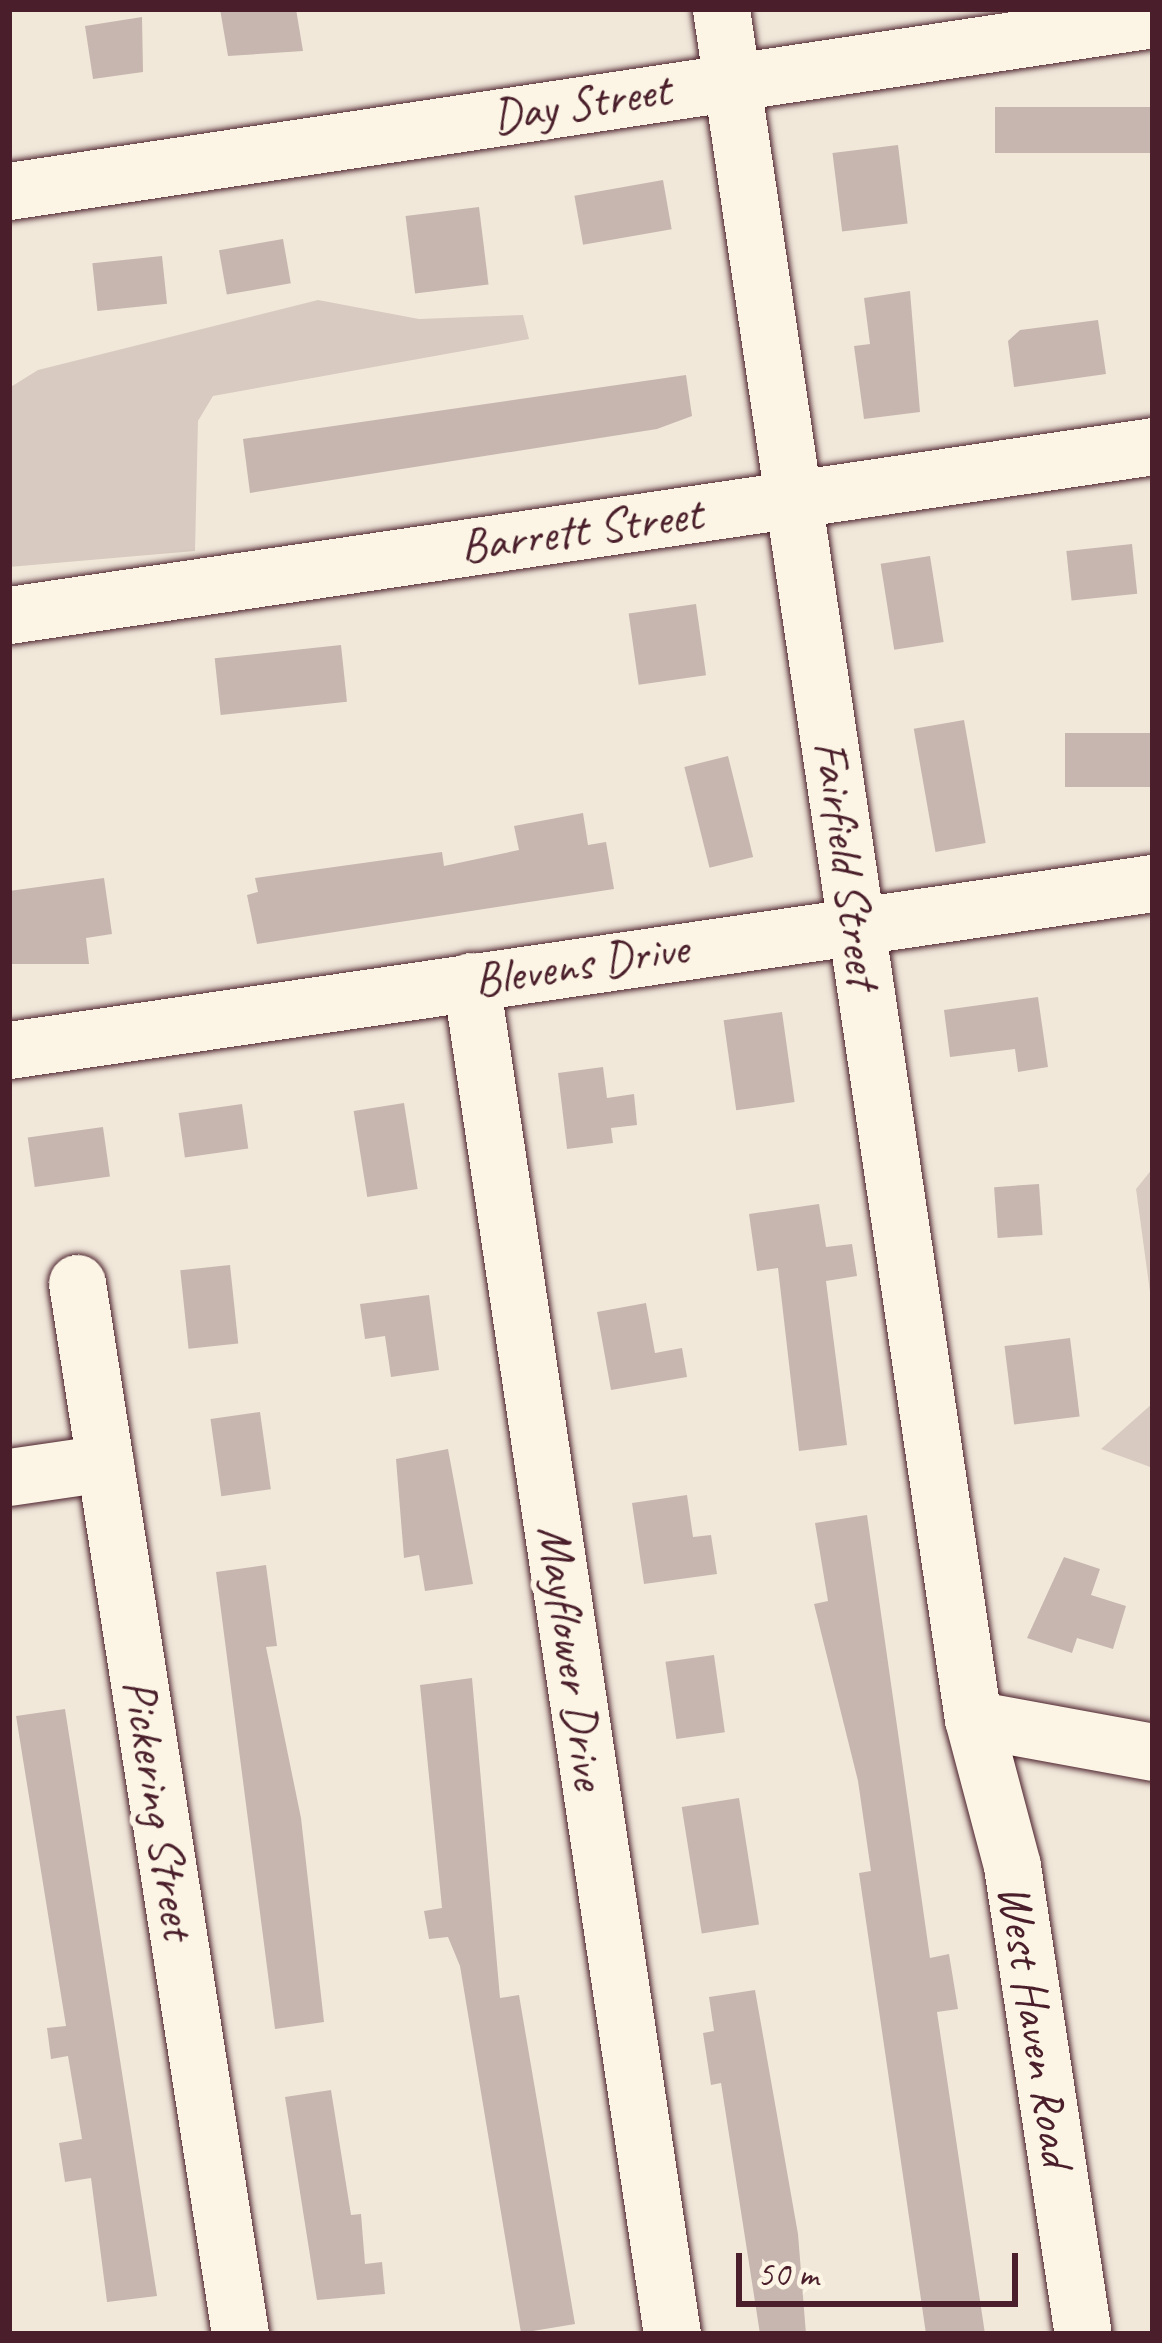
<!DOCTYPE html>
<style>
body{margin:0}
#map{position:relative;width:1162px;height:2343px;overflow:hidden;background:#f1e8da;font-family:Caveat,sans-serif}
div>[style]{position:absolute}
.green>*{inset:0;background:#d8cac0}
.building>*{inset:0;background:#c7b6af;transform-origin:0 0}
.roads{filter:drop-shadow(0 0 3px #4a1f2b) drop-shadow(0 0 3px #4a1f2b)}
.minor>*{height:57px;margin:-28.5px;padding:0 28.5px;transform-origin:28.5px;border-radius:28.5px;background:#fcf5e5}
span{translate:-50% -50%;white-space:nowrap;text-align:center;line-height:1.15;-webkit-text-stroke:12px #fcf5e5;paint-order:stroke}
.street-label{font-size:48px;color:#4a1f2b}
.frame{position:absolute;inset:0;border:12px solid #4a1f2b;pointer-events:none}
.scale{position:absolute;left:736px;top:2253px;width:282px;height:54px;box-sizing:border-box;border:6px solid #4a1f2b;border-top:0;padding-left:15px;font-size:36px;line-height:42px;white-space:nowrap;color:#4a1f2b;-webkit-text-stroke:9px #fcf5e5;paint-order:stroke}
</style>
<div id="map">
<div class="green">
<i style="clip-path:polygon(318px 300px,419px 319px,523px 315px,529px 339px,213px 396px,198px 421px,195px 551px,9px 567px,9px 388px,38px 370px)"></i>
<i style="clip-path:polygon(1153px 1168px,1153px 1314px,1136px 1189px)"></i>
<i style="clip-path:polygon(1153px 1403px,1153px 1468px,1101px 1449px)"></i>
</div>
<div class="building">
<i style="clip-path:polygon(220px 9px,296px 9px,303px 51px,228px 56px)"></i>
<i style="clip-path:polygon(142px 17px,143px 72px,93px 79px,85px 26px)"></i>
<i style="left:1153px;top:107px;width:46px;height:158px;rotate:90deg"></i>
<i style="left:898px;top:145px;width:79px;height:66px;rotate:83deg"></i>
<i style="left:663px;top:180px;width:50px;height:90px;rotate:80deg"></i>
<i style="left:479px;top:207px;width:78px;height:74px;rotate:83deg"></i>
<i style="left:283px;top:239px;width:45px;height:65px;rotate:80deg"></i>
<i style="left:162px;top:256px;width:48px;height:70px;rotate:84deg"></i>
<i style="clip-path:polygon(910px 291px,920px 412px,864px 419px,854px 346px,870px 344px,864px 298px)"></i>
<i style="clip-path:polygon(1098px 320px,1106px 374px,1014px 387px,1008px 341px,1020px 330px)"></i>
<i style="clip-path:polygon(686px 375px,692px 416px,657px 429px,250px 493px,243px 439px)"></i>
<i style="left:1132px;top:544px;width:50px;height:66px;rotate:84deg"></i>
<i style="left:930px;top:556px;width:87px;height:50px;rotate:81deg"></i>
<i style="left:696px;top:604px;width:72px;height:68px;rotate:82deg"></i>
<i style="left:341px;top:645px;width:57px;height:127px;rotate:84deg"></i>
<i style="left:964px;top:720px;width:125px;height:51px;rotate:80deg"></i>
<i style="left:1153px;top:733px;width:54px;height:88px;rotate:90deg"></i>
<i style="left:728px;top:756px;width:104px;height:45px;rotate:76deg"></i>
<i style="clip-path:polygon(583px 813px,588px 845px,606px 842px,614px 889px,257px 944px,247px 895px,258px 892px,255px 878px,442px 852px,444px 866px,519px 850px,514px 826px)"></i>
<i style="clip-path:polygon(104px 878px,112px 934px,86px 938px,89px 964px,9px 964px,9px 891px)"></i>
<i style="clip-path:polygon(1038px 997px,1048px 1067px,1018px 1072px,1015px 1049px,950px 1057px,944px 1010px)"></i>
<i style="left:782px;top:1012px;width:91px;height:59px;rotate:82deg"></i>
<i style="clip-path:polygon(603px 1067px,607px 1098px,634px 1094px,637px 1125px,611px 1128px,613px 1143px,567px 1149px,558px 1073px)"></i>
<i style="left:404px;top:1103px;width:87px;height:51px;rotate:81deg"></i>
<i style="left:242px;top:1104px;width:45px;height:64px;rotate:82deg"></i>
<i style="left:103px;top:1127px;width:50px;height:76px;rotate:82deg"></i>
<i style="left:1039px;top:1184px;width:51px;height:45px;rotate:86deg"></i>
<i style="clip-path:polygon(819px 1204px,826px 1247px,852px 1244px,857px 1276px,826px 1281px,847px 1445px,799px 1451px,778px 1268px,757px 1271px,749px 1214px)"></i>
<i style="left:230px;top:1265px;width:79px;height:50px;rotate:84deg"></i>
<i style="clip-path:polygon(429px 1295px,439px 1370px,391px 1377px,385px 1336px,365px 1339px,360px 1304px)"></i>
<i style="clip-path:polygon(646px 1303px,655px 1353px,682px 1348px,687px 1377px,611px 1390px,597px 1312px)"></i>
<i style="left:1070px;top:1338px;width:79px;height:66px;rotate:83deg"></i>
<i style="left:260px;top:1412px;width:78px;height:50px;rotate:82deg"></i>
<i style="clip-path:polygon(448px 1449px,473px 1584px,425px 1591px,419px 1555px,404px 1558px,396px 1459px)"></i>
<i style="clip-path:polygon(687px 1495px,693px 1537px,711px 1535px,717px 1574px,644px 1584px,632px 1503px)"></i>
<i style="clip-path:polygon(867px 1515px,930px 1958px,949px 1954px,958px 2009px,937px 2012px,985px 2334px,926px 2334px,859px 1873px,871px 1871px,858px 1781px,814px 1604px,828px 1601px,815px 1523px)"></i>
<i style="clip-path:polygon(1064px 1557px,1100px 1569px,1091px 1595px,1126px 1606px,1113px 1649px,1077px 1638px,1072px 1653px,1027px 1638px)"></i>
<i style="clip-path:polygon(266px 1565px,277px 1646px,266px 1647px,301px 1818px,324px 2022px,275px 2029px,216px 1572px)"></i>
<i style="left:714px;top:1655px;width:78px;height:49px;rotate:82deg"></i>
<i style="clip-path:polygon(472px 1678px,500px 1998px,519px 1995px,575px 2324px,521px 2333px,460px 1966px,448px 1937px,429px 1939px,424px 1911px,442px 1908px,420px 1685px)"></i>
<i style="clip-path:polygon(65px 1709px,157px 2296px,107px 2302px,91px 2178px,65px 2182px,59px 2143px,82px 2139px,68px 2056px,51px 2059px,47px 2028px,66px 2026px,16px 1716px)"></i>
<i style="left:739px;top:1798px;width:128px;height:58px;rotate:81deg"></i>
<i style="clip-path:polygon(755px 1990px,798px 2234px,806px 2334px,760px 2334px,721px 2083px,711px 2085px,703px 2033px,714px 2031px,709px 1997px)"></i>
<i style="clip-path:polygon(331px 2090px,351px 2215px,361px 2214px,365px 2264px,382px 2262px,385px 2294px,317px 2300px,285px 2097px)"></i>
</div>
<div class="roads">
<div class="minor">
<i style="left:721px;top:9px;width:1728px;rotate:81.62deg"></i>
<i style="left:973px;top:1719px;width:152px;rotate:75.1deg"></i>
<i style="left:1012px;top:1866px;width:473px;rotate:81.4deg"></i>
<i style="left:9px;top:191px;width:1157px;rotate:-8.55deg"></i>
<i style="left:9px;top:615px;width:1156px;rotate:-8.4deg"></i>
<i style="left:471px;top:981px;width:1368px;rotate:81.55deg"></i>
<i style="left:9px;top:1050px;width:1156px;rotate:-8.31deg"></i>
<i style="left:77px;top:1283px;width:1064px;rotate:81.18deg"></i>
<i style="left:9px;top:1477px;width:97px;rotate:-8.3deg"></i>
<i style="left:973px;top:1719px;width:183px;rotate:10.4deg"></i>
</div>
</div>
<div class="street-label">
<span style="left:581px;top:103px;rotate:-9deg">Day Street</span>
<span style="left:581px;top:530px;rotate:-8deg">Barrett Street</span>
<span style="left:847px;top:864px;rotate:82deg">Fairfield Street</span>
<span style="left:581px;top:964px;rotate:-9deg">Blevens Drive</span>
<span style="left:572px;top:1657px;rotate:82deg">Mayflower Drive</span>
<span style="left:159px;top:1809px;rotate:81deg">Pickering Street</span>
<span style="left:1036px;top:2025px;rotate:81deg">West Haven Road</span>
</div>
<div class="frame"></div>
<div class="scale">50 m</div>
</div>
